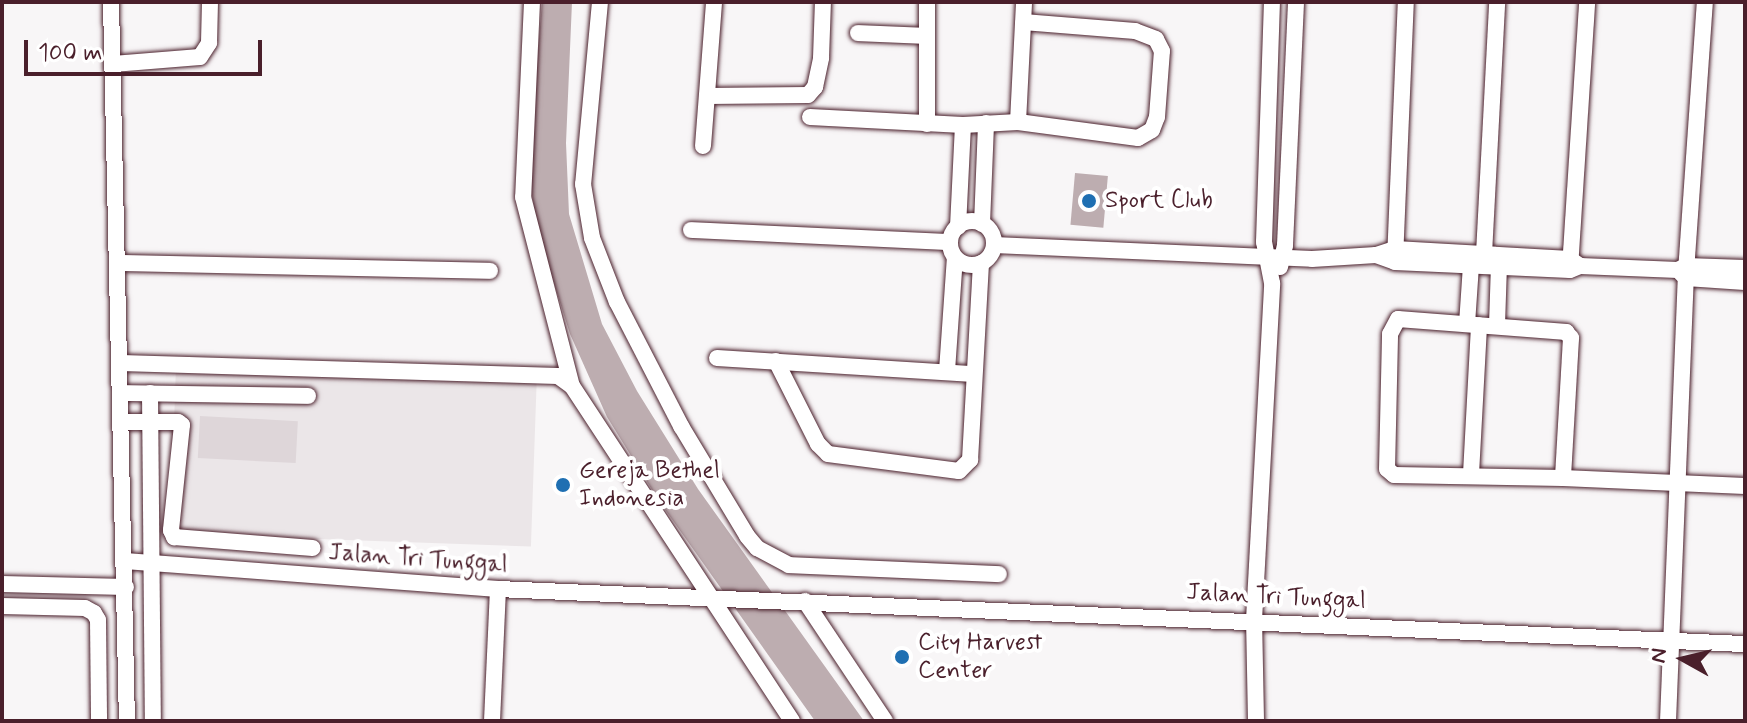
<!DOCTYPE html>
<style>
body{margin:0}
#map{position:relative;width:1747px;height:723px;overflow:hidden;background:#f8f6f7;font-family:Mynerve,sans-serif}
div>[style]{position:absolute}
.built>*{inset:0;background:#ebe6e8;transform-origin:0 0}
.green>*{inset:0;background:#ded6d9;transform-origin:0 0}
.water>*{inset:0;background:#bdadb0;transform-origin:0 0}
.roads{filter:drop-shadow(0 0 2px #4a1f2b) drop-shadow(0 0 2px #4a1f2b)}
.minor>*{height:16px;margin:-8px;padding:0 8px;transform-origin:8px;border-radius:8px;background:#fff}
.minor>.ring{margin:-8px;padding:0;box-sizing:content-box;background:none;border:16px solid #fff;border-radius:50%}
.dots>*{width:22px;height:22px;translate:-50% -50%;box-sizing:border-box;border:4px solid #fff;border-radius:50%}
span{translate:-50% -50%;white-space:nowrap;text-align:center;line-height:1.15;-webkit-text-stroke:8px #fff;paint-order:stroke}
.poi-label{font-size:24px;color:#4a1f2b}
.left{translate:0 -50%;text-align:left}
.street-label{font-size:24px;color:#4a1f2b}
.frame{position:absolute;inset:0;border:4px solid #4a1f2b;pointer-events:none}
.north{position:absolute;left:1643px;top:619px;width:80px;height:80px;-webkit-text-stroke:6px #fff;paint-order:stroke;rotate:278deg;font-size:22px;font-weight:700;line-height:32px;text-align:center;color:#4a1f2b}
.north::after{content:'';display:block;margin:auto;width:28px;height:36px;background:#4a1f2b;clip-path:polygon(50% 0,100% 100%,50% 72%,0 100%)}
.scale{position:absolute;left:24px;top:40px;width:238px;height:36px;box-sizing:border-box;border:4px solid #4a1f2b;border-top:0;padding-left:10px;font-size:24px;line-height:28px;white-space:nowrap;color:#4a1f2b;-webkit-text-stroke:6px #fff;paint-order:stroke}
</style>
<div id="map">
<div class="built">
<i style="left:176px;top:366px;width:361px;height:168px;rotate:2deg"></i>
</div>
<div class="green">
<i style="left:200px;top:416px;width:98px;height:42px;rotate:3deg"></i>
</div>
<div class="water">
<i style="clip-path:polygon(542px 2px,572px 2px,566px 143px,569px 214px,602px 324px,637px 391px,698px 489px,864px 721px,815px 721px,659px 501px,607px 417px,570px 334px,538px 233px,531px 188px,531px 137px)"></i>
<i style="left:1075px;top:173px;width:33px;height:52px;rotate:5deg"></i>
</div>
<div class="roads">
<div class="minor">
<i style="left:111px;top:2px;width:719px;rotate:88.73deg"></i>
<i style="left:532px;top:2px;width:195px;rotate:92.6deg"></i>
<i style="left:523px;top:197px;width:195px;rotate:75.5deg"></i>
<i style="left:600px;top:2px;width:183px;rotate:95.3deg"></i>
<i style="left:583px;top:184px;width:55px;rotate:80.5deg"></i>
<i style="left:592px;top:238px;width:69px;rotate:68.7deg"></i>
<i style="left:617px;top:302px;width:140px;rotate:62.7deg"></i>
<i style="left:681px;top:426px;width:128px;rotate:59deg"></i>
<i style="left:747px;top:536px;width:16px;rotate:50deg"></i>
<i style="left:757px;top:548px;width:36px;rotate:28deg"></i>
<i style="left:789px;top:565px;width:210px;rotate:2.5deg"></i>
<i style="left:858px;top:33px;width:68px;rotate:2.5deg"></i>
<i style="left:113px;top:64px;width:87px;rotate:-4.6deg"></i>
<i style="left:200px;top:57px;width:17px;rotate:-57deg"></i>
<i style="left:209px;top:43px;width:41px;rotate:-88.6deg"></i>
<i style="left:707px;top:96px;width:101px;rotate:-0.6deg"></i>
<i style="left:808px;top:95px;width:11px;rotate:-49deg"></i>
<i style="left:815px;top:87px;width:30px;rotate:-78deg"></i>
<i style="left:821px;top:58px;width:56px;rotate:-88deg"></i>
<i style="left:810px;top:117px;width:153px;rotate:3deg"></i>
<i style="left:963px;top:125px;width:55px;rotate:-3.1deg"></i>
<i style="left:1018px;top:122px;width:121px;rotate:7.6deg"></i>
<i style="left:1138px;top:138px;width:16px;rotate:-30deg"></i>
<i style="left:1152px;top:130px;width:14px;rotate:-69deg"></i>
<i style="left:1157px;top:117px;width:66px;rotate:-85.7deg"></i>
<i style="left:1162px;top:51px;width:13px;rotate:-117deg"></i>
<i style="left:1156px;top:39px;width:22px;rotate:-159deg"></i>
<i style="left:1135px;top:31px;width:112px;rotate:-175.4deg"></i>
<i style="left:1018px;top:122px;width:120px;rotate:-87.1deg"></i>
<i style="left:927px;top:124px;width:122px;rotate:-90deg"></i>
<i style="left:703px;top:146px;width:144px;rotate:-85.6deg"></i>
<i class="ring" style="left:950px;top:221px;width:28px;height:28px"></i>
<i style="left:982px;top:224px;width:101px;rotate:-87.7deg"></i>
<i style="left:958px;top:227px;width:102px;rotate:-87.2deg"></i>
<i style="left:691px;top:230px;width:259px;rotate:2.7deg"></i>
<i style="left:994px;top:245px;width:318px;rotate:2.5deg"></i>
<i style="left:1312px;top:259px;width:64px;rotate:-3.6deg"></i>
<i style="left:1376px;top:255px;width:20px;rotate:-18deg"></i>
<i style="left:1395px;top:249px;width:175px;rotate:3.3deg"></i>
<i style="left:1570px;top:259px;width:12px;rotate:35deg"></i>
<i style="left:1484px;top:254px;width:252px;rotate:-87deg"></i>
<i style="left:1376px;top:255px;width:20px;rotate:20deg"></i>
<i style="left:1395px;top:262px;width:175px;rotate:2.6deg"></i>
<i style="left:1570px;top:270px;width:11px;rotate:-22deg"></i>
<i style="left:1580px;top:266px;width:98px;rotate:2.3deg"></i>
<i style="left:1678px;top:270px;width:9px;rotate:-27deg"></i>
<i style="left:1686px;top:266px;width:59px;rotate:1.9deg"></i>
<i style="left:1395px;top:260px;width:258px;rotate:-87.6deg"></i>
<i style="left:119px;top:263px;width:371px;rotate:1.2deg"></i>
<i style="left:1280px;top:267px;width:23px;rotate:-77deg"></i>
<i style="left:1285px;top:245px;width:243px;rotate:-87.4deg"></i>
<i style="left:1570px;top:268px;width:267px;rotate:-86.3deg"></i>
<i style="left:1681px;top:273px;width:7px;rotate:45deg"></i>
<i style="left:1686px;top:278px;width:59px;rotate:3.9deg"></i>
<i style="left:1398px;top:319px;width:169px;rotate:4.4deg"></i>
<i style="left:1566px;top:332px;width:8px;rotate:50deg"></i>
<i style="left:1571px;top:338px;width:140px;rotate:93.3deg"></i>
<i style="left:1563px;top:478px;width:169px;rotate:-179deg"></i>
<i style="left:1394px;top:475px;width:9px;rotate:-139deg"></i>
<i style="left:1387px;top:469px;width:135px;rotate:-88.7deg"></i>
<i style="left:1390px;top:334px;width:17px;rotate:-62deg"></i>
<i style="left:1467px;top:324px;width:59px;rotate:-86.1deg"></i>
<i style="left:1497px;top:325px;width:59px;rotate:-88.1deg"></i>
<i style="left:717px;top:358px;width:257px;rotate:3.6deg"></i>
<i style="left:776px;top:361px;width:93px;rotate:63.2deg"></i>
<i style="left:818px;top:444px;width:14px;rotate:45deg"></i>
<i style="left:828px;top:454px;width:132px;rotate:7.4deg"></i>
<i style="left:959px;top:471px;width:16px;rotate:-45deg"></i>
<i style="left:970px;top:460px;width:197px;rotate:-86.8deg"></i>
<i style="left:121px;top:363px;width:437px;rotate:1.7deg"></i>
<i style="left:558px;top:376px;width:17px;rotate:36deg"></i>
<i style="left:572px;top:386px;width:401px;rotate:56.7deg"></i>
<i style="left:947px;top:371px;width:113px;rotate:-86deg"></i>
<i style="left:122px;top:393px;width:186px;rotate:0.9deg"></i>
<i style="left:150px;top:393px;width:328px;rotate:89.5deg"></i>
<i style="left:122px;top:422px;width:56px"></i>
<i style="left:178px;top:422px;width:5px;rotate:37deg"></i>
<i style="left:182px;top:425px;width:106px;rotate:96deg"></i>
<i style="left:171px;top:530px;width:8px;rotate:67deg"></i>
<i style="left:174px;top:537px;width:139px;rotate:4.5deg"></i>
<i style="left:1471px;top:474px;width:149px;rotate:-86.9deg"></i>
<i style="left:1563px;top:478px;width:182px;rotate:2.5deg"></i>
<i style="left:125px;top:561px;width:374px;rotate:4.3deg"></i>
<i style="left:498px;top:589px;width:1248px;rotate:2.53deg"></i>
<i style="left:2px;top:584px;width:124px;rotate:1.4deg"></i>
<i style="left:805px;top:601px;width:144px;rotate:56.3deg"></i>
<i style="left:2px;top:606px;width:83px;rotate:1.4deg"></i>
<i style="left:85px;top:608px;width:10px;rotate:29deg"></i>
<i style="left:94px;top:613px;width:8px;rotate:60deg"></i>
<i style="left:98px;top:620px;width:101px;rotate:89.4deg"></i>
<i style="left:492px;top:721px;width:132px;rotate:-87.4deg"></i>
<i style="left:1256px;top:721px;width:101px;rotate:-91.1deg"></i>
<i style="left:1254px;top:620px;width:337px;rotate:-86.9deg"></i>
<i style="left:1272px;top:283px;width:42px;rotate:-101deg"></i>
<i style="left:1264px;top:242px;width:240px;rotate:-88.1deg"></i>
<i style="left:1668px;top:721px;width:449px;rotate:-87.7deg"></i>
<i style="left:1686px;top:272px;width:271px;rotate:-86deg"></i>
</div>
</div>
<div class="dots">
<i style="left:1089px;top:201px;background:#1f6fb2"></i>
<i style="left:563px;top:485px;background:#1f6fb2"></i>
<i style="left:902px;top:657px;background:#1f6fb2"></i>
</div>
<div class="poi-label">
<span class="left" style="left:1105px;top:201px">Sport Club</span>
<span class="left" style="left:579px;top:485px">Gereja Bethel<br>Indonesia</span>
<span class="left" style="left:918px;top:657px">City Harvest<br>Center</span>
</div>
<div class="street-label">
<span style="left:418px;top:559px;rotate:4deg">Jalan Tri Tunggal</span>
<span style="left:1276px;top:597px;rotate:3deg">Jalan Tri Tunggal</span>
</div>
<div class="frame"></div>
<div class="north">N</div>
<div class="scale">100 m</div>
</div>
